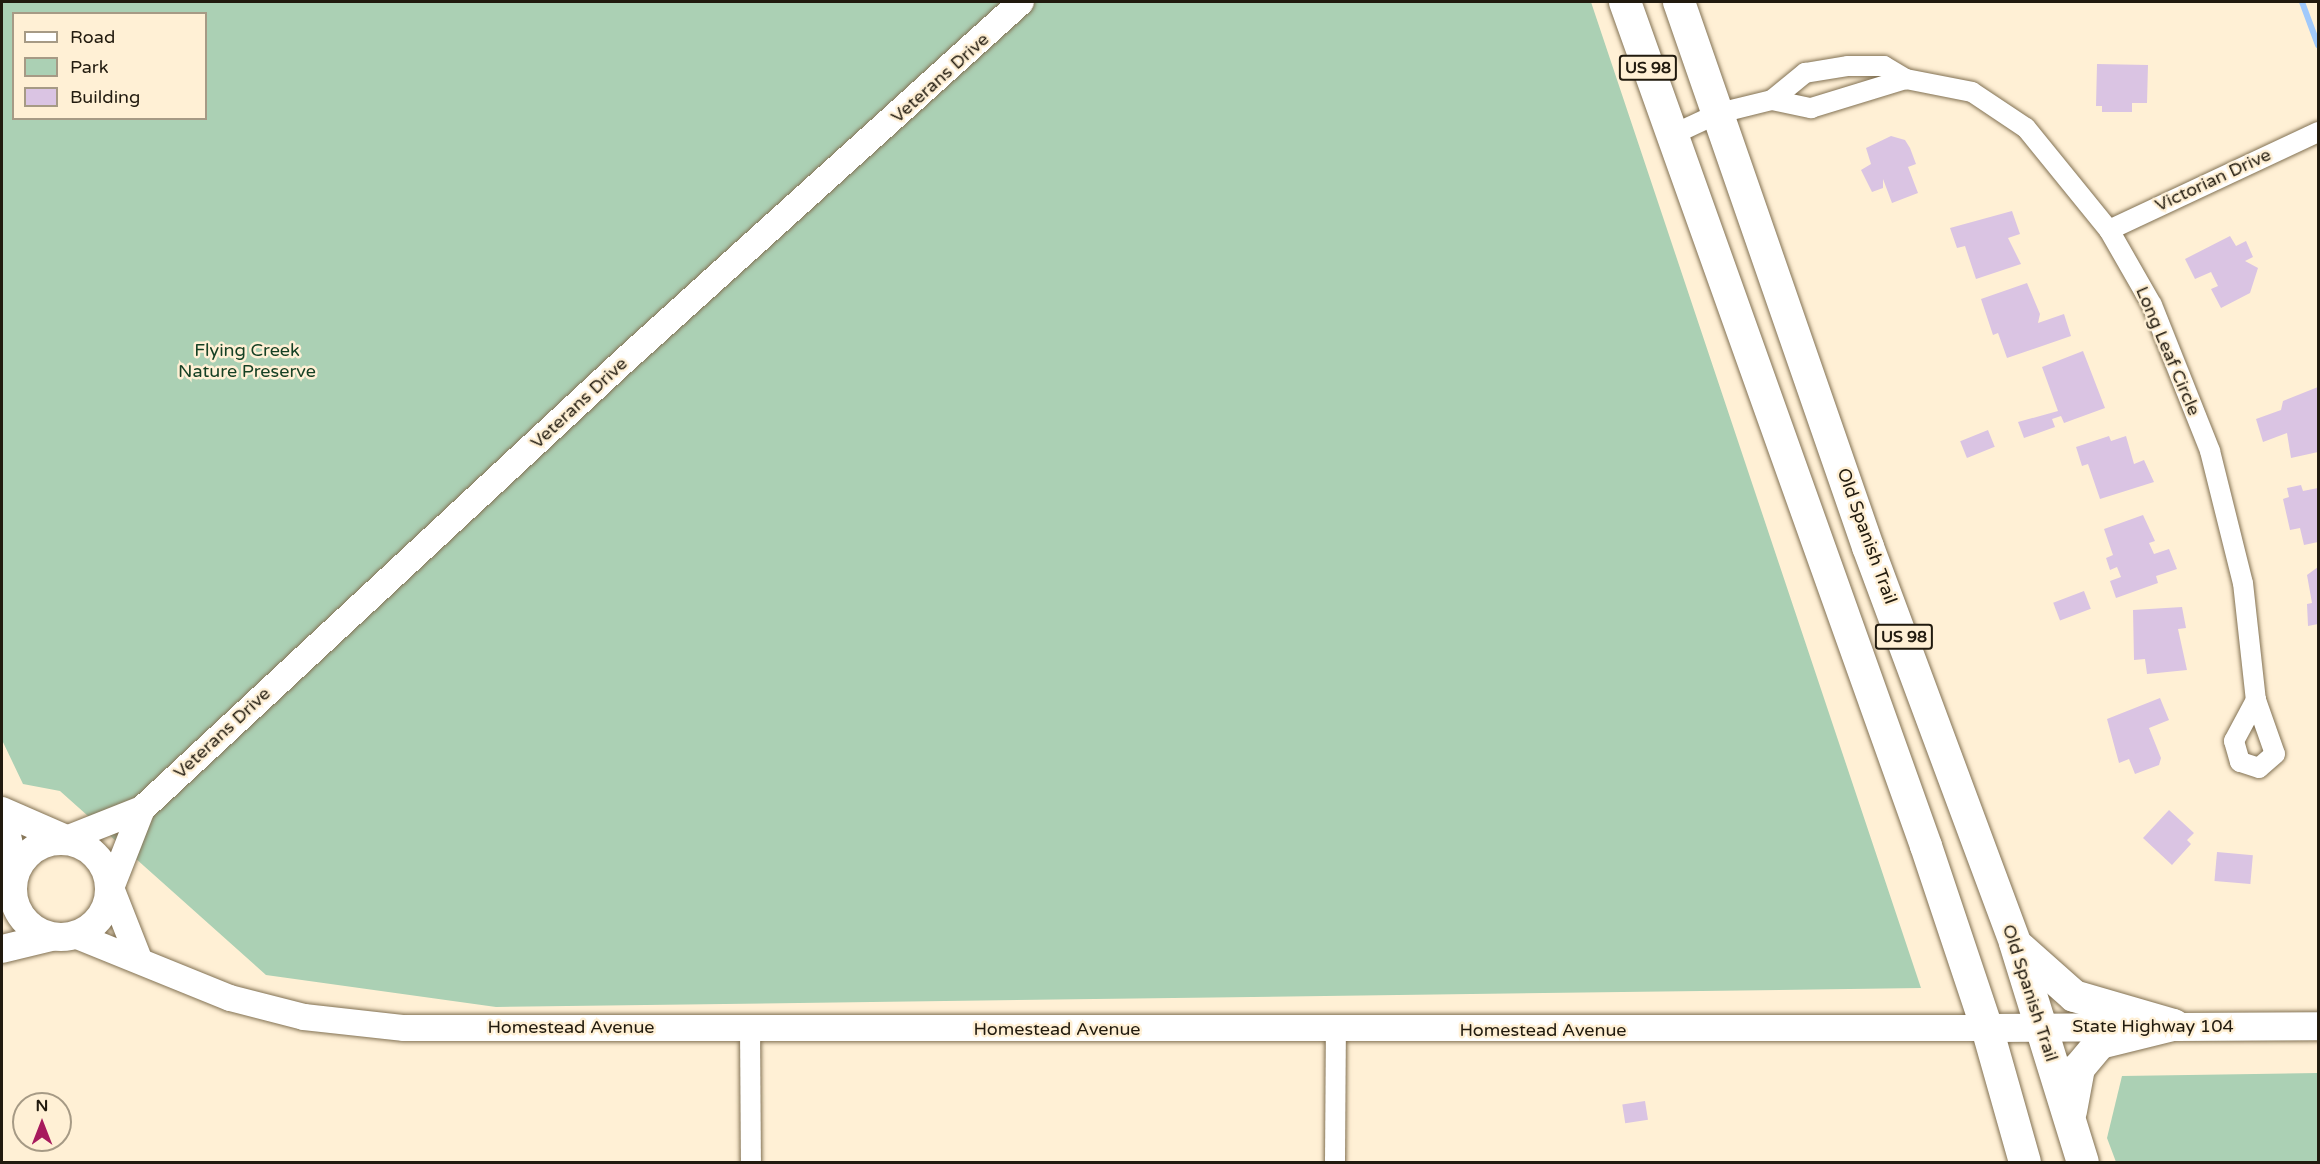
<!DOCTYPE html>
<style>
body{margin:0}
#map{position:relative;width:2320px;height:1164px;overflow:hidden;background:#fff0d5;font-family:"Varela Round",sans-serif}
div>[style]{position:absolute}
.green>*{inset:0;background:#abd0b4}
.stream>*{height:6px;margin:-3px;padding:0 3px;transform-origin:3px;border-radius:3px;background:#a1c9fb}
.building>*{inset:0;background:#dac4e3;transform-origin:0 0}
.roads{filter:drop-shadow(0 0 2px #827153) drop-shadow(0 0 2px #827153)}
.minor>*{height:20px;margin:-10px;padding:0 10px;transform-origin:10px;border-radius:10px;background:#fff}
.tertiary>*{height:26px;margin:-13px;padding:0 13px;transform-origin:13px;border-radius:13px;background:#fff}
.secondary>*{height:28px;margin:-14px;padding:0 14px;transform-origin:14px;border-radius:14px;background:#fff}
.secondary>.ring{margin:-14px;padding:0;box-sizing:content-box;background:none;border:28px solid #fff;border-radius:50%}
.primary>*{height:32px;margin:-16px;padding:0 16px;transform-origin:16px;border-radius:16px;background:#fff}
span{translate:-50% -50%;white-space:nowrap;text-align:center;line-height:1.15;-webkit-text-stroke:5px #fff0d5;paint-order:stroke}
.shield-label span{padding:2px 4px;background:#fff0d5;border:2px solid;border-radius:4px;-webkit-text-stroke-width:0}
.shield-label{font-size:16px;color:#211a0e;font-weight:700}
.street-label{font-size:18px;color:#211a0e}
.park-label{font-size:18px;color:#154024}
.frame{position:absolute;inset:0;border:3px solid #211a0e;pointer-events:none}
.legend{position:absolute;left:12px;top:12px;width:195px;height:108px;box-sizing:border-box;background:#fff0d5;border:2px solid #a69a85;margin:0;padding:8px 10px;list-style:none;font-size:18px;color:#211a0e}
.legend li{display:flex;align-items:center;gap:12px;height:30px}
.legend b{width:30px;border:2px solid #a69a85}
.north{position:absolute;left:12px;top:1092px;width:60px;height:60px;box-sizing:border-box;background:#fff0d5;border:2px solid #a69a85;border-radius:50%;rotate:0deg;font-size:16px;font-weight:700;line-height:24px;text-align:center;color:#211a0e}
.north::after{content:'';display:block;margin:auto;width:21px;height:27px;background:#a71a5d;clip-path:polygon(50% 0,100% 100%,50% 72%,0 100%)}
</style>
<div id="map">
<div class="green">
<i style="clip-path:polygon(evenodd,2px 2px,1591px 2px,1921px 988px,496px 1007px,266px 975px,60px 791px,23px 784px,2px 740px,2px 2px,14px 14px,206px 14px,206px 118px,14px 118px,14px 14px)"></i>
<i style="clip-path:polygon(2318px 1073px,2318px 1162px,2116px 1162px,2107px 1138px,2122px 1076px)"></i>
</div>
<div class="stream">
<i style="left:2302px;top:2px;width:46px;rotate:69.6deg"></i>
</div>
<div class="building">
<i style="clip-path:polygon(2097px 64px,2148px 65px,2147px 103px,2132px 103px,2132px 112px,2102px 112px,2102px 106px,2096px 106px)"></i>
<i style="clip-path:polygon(1891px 136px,1905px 140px,1910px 148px,1916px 164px,1908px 167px,1918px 193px,1892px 203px,1883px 179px,1883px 188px,1872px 192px,1861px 170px,1871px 164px,1866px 148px)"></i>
<i style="clip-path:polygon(2012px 211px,2020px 234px,2008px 238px,2021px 264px,1976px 279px,1965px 246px,1957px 248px,1950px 228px)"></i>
<i style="clip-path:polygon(2230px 236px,2236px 246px,2246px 241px,2253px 257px,2245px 261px,2258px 268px,2250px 293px,2221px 308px,2211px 289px,2218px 286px,2211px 272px,2195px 279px,2185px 259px)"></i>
<i style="clip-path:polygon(2027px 283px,2040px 314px,2038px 323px,2064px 314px,2071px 336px,2007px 358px,1998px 333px,1993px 335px,1981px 299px)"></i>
<i style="clip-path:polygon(2083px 351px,2105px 408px,2064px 423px,2061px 416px,2052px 419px,2055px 427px,2024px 438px,2018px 422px,2058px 411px,2042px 367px)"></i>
<i style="clip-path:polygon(2318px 387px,2318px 452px,2291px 458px,2287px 433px,2263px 442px,2256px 419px,2281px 410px,2283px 401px)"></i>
<i style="left:1988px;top:430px;width:18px;height:30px;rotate:68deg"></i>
<i style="clip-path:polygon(2109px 436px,2111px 441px,2126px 436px,2134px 464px,2144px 460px,2154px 482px,2100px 499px,2088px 464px,2082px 466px,2076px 447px)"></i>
<i style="clip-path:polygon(2301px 485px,2303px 491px,2318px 488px,2318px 542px,2304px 545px,2300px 528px,2290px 530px,2283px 499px,2289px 497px,2287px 488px)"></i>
<i style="clip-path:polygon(2143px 515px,2155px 541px,2149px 543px,2154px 554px,2169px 549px,2177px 569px,2156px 576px,2158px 583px,2116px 598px,2110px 581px,2121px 577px,2117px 567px,2110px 570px,2106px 558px,2113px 555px,2104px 529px)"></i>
<i style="clip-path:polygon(2318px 567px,2318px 624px,2308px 626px,2307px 604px,2312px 603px,2307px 575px)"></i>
<i style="left:2084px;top:591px;width:19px;height:33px;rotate:69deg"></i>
<i style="clip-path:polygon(2182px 607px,2186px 628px,2178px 629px,2187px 670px,2147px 674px,2145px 659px,2134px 660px,2133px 610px)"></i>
<i style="clip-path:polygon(2160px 698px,2169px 720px,2149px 728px,2161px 758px,2159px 765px,2135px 774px,2129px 759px,2119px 763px,2107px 719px)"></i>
<i style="clip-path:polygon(2169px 810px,2194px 833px,2187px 840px,2191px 844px,2172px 865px,2143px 838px)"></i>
<i style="left:2217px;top:852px;width:36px;height:29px;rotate:5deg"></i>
<i style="left:1645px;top:1101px;width:19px;height:23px;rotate:81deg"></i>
</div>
<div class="roads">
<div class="minor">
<i style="left:1772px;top:100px;width:43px;rotate:-39.3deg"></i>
<i style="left:1805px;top:73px;width:44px;rotate:-9.2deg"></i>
<i style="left:1848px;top:66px;width:36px"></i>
<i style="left:1884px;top:66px;width:26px;rotate:31deg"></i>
<i style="left:1906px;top:79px;width:67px;rotate:11.1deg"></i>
<i style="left:1972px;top:92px;width:65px;rotate:33.7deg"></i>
<i style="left:2026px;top:128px;width:132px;rotate:50.9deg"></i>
<i style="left:2109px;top:230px;width:86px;rotate:60.2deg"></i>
<i style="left:2152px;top:305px;width:157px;rotate:68.3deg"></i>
<i style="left:2210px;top:451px;width:136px;rotate:76deg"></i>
<i style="left:2243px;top:583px;width:118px;rotate:83.7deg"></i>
<i style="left:1672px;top:135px;width:52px;rotate:-25.1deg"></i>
<i style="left:1719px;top:113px;width:55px;rotate:-13.8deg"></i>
<i style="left:1772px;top:100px;width:40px;rotate:12deg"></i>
<i style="left:1811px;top:108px;width:99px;rotate:-17deg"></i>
<i style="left:2109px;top:230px;width:231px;rotate:-25.1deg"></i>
<i style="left:2256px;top:700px;width:57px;rotate:70.6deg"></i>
<i style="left:2275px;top:754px;width:21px;rotate:139deg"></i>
<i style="left:2259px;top:768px;width:20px;rotate:-162deg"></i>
<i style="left:2240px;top:762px;width:22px;rotate:-106deg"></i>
<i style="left:2234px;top:741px;width:47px;rotate:-61.8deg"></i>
<i style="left:750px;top:1027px;width:135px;rotate:89.6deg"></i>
<i style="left:1335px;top:1162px;width:131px;rotate:-89.6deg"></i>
</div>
<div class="tertiary">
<i style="left:66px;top:839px;width:82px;rotate:-21.5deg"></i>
<i style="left:142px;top:809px;width:661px;rotate:-42.92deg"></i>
<i style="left:626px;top:359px;width:532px;rotate:-42.11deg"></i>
<i style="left:77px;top:936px;width:165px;rotate:22.1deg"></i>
<i style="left:230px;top:998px;width:76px;rotate:14.4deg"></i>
<i style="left:304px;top:1017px;width:101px;rotate:6.3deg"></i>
<i style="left:404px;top:1028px;width:1583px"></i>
<i style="left:139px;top:959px;width:76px;rotate:-111.5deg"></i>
<i style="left:111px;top:888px;width:85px;rotate:-68.6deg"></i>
</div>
<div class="secondary">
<i style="left:2px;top:811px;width:70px;rotate:23.6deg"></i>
<i style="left:2px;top:812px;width:62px;rotate:78deg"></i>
<i class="ring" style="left:13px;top:841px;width:68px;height:68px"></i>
<i style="left:2px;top:949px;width:50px;rotate:-13.8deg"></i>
<i style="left:1987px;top:1028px;width:331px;rotate:-0.3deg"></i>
</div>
<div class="primary">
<i style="left:1625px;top:2px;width:896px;rotate:70.37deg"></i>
<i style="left:1926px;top:846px;width:192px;rotate:71.5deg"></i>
<i style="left:1987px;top:1028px;width:139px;rotate:74.2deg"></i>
<i style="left:1679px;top:2px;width:577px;rotate:70.87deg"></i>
<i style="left:1868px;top:547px;width:422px;rotate:69.6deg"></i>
<i style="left:2015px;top:943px;width:229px;rotate:72.8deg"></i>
<i style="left:2020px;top:948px;width:72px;rotate:41.6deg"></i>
<i style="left:2074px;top:996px;width:104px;rotate:16.2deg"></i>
<i style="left:2071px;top:1111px;width:44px;rotate:-79.5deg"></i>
<i style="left:2079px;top:1068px;width:33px;rotate:-50deg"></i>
<i style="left:2100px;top:1043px;width:75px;rotate:-13.9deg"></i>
</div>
</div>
<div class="shield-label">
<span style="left:1648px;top:68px">US 98</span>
<span style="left:1904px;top:637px">US 98</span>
</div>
<div class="street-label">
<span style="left:940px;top:78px;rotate:-42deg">Veterans Drive</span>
<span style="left:2213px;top:180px;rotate:-25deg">Victorian Drive</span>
<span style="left:2168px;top:351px;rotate:67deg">Long Leaf Circle</span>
<span style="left:579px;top:403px;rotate:-43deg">Veterans Drive</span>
<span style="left:1867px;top:536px;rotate:70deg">Old Spanish Trail</span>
<span style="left:222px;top:733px;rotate:-43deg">Veterans Drive</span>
<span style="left:2030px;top:993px;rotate:72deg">Old Spanish Trail</span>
<span style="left:2153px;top:1026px">State Highway 104</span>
<span style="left:571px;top:1027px">Homestead Avenue</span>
<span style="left:1057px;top:1029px">Homestead Avenue</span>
<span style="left:1543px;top:1030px">Homestead Avenue</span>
</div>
<div class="park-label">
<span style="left:247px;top:361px">Flying Creek<br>Nature Preserve</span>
</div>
<div class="frame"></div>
<ul class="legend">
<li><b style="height:8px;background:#fff"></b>Road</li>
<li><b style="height:16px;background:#abd0b4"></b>Park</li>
<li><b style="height:16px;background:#dac4e3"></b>Building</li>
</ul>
<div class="north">N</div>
</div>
